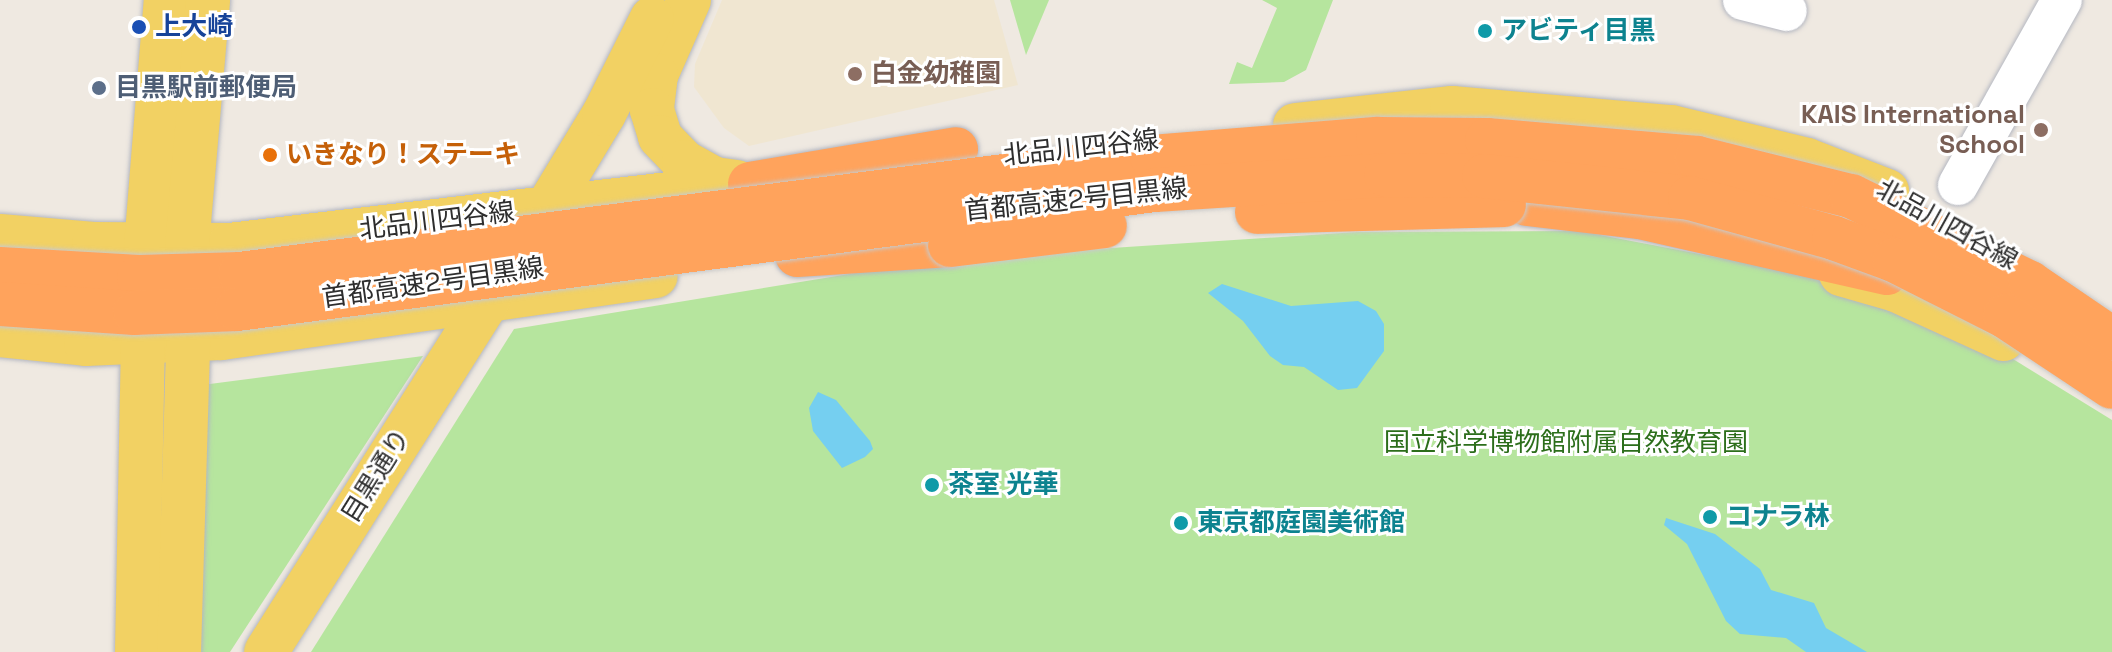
<!DOCTYPE html>
<meta charset="utf-8">
<style>
body{margin:0}
#map{position:relative;width:2112px;height:652px;overflow:hidden;background:#efe9e1;font-family:"Space Grotesk","Noto Sans JP",sans-serif}
div>[style]{position:absolute}
.education>*{inset:0;background:#f0e6d1}
.green>*{inset:0;background:#b6e59e}
.water>*{inset:0;background:#75cff0}
.roads{filter:drop-shadow(0 0 2px #b4b7c1) drop-shadow(0 0 2px #b4b7c1)}
.minor>*{height:40px;margin:-20px;padding:0 20px;transform-origin:20px;border-radius:20px;background:#fff}
.major>*{height:44px;margin:-22px;padding:0 22px;transform-origin:22px;border-radius:22px;background:#f2d163}
.highway>*{height:44px;margin:-22px;padding:0 22px;transform-origin:22px;border-radius:22px;background:#ffa35c}
.bridges{filter:drop-shadow(0 0 2px #c9c9c9) drop-shadow(0 0 2px #c9c9c9)}
.highway-bridge>*{height:44px;margin:-22px;padding:0 22px;transform-origin:22px;border-radius:22px;background:#ffa35c}
.dots>*{width:22px;height:22px;translate:-50% -50%;box-sizing:border-box;border:4px solid #fff;border-radius:50%}
span{translate:-50% -50%;white-space:nowrap;text-align:center;line-height:1.15;-webkit-text-stroke:6px #fff;paint-order:stroke}
.transit-label{font-size:26px;color:#164399;font-weight:700}
.left{translate:0 -50%;text-align:left}
.culture-label{font-size:26px;color:#0d838f;font-weight:700}
.education-label{font-size:26px;color:#785e54;font-weight:700}
.right{translate:-100% -50%;text-align:right}
.service-label{font-size:26px;color:#4e5e75;font-weight:700}
.street-label{font-size:26px;color:#2e2e2e}
.food-label{font-size:26px;color:#c56008;font-weight:700}
.park-label{font-size:26px;color:#2c6e1b}
</style>
<div id="map">
<div class="education">
<i style="clip-path:polygon(722px 0,994px 0,1018px 85px,749px 146px,724px 128px,694px 87px,695px 64px)"></i>
</div>
<div class="green">
<i style="clip-path:polygon(1010px 0,1049px 0,1026px 55px)"></i>
<i style="clip-path:polygon(1262px 0,1333px 0,1306px 70px,1284px 82px,1229px 84px,1237px 62px,1252px 68px,1277px 8px)"></i>
<i style="clip-path:polygon(1579px 231px,1794px 272px,1893px 305px,1987px 343px,2112px 420px,2112px 652px,311px 652px,514px 329px,941px 259px,1357px 232px)"></i>
<i style="clip-path:polygon(423px 356px,230px 652px,186px 652px,202px 385px)"></i>
</div>
<div class="water">
<i style="clip-path:polygon(1222px 284px,1291px 306px,1358px 301px,1376px 311px,1384px 324px,1384px 351px,1357px 388px,1338px 390px,1304px 367px,1283px 365px,1270px 356px,1243px 321px,1208px 293px)"></i>
<i style="clip-path:polygon(818px 392px,836px 400px,870px 441px,873px 449px,865px 457px,842px 468px,813px 431px,809px 408px)"></i>
<i style="clip-path:polygon(1666px 518px,1715px 534px,1760px 569px,1771px 590px,1814px 603px,1826px 628px,1867px 652px,1806px 652px,1786px 638px,1740px 634px,1726px 621px,1687px 544px,1664px 525px)"></i>
</div>
<div class="roads">
<div class="minor">
<i style="left:1743px;top:0;width:45px;rotate:14deg"></i>
<i style="left:1958px;top:185px;width:212px;rotate:-60.7deg"></i>
</div>
<div class="major">
<i style="left:689px;top:0;width:82px;rotate:113.7deg"></i>
<i style="left:656px;top:75px;width:35px;rotate:97deg"></i>
<i style="left:652px;top:110px;width:28px;rotate:73deg"></i>
<i style="left:660px;top:137px;width:35px;rotate:46deg"></i>
<i style="left:684px;top:162px;width:35px;rotate:29deg"></i>
<i style="left:715px;top:179px;width:22px;rotate:8deg"></i>
<i style="left:1295px;top:125px;width:158px;rotate:-6.2deg"></i>
<i style="left:1452px;top:108px;width:220px;rotate:5deg"></i>
<i style="left:1671px;top:127px;width:140px;rotate:13.6deg"></i>
<i style="left:1807px;top:160px;width:86px;rotate:21.2deg"></i>
<i style="left:547px;top:208px;width:110px;rotate:-58.8deg"></i>
<i style="left:604px;top:114px;width:107px;rotate:-63.4deg"></i>
<i style="left:0;top:236px;width:94px;rotate:4.9deg"></i>
<i style="left:94px;top:244px;width:135px;rotate:0.4deg"></i>
<i style="left:229px;top:245px;width:564px;rotate:-6.62deg"></i>
<i style="left:146px;top:246px;width:247px;rotate:-85.4deg"></i>
<i style="left:187px;top:246px;width:247px;rotate:-85.1deg"></i>
<i style="left:1841px;top:274px;width:57px;rotate:16.2deg"></i>
<i style="left:1896px;top:290px;width:118px;rotate:24.6deg"></i>
<i style="left:0;top:335px;width:86px;rotate:6deg"></i>
<i style="left:86px;top:344px;width:135px;rotate:-2.5deg"></i>
<i style="left:221px;top:338px;width:439px;rotate:-8.1deg"></i>
<i style="left:137px;top:652px;width:308px;rotate:-88.9deg"></i>
<i style="left:179px;top:652px;width:311px;rotate:-88.3deg"></i>
<i style="left:266px;top:652px;width:415px;rotate:-57.7deg"></i>
</div>
<div class="highway">
<i style="left:750px;top:184px;width:209px;rotate:-9.6deg"></i>
<i style="left:1527px;top:204px;width:114px;rotate:6.6deg"></i>
<i style="left:1640px;top:217px;width:253px;rotate:12.8deg"></i>
<i style="left:797px;top:255px;width:153px;rotate:-3.7deg"></i>
</div>
</div>
<div class="bridges">
<div class="highway-bridge">
<i style="left:1257px;top:212px;width:247px;rotate:-1.6deg"></i>
<i style="left:950px;top:245px;width:156px;rotate:-7deg"></i>
<i style="left:0;top:269px;width:139px;rotate:3.3deg"></i>
<i style="left:139px;top:277px;width:101px;rotate:-1.7deg"></i>
<i style="left:240px;top:274px;width:919px;rotate:-7.31deg"></i>
<i style="left:1152px;top:157px;width:227px;rotate:-4.6deg"></i>
<i style="left:1378px;top:139px;width:109px;rotate:0.5deg"></i>
<i style="left:1487px;top:140px;width:211px;rotate:4.9deg"></i>
<i style="left:1697px;top:158px;width:159px;rotate:13.9deg"></i>
<i style="left:1851px;top:196px;width:199px;rotate:25.9deg"></i>
<i style="left:2030px;top:283px;width:99px;rotate:34.3deg"></i>
<i style="left:0;top:304px;width:135px;rotate:3.8deg"></i>
<i style="left:135px;top:313px;width:102px;rotate:-2.2deg"></i>
<i style="left:237px;top:309px;width:926px;rotate:-7.39deg"></i>
<i style="left:1155px;top:190px;width:231px;rotate:-3.7deg"></i>
<i style="left:1386px;top:175px;width:98px;rotate:0.6deg"></i>
<i style="left:1484px;top:176px;width:207px;rotate:6.1deg"></i>
<i style="left:1690px;top:198px;width:149px;rotate:15.5deg"></i>
<i style="left:1834px;top:238px;width:64px;rotate:20.1deg"></i>
<i style="left:1894px;top:260px;width:124px;rotate:26.8deg"></i>
<i style="left:2005px;top:316px;width:128px;rotate:33.6deg"></i>
</div>
</div>
<div class="dots">
<i style="left:139px;top:27px;background:#1a4fb4"></i>
<i style="left:1485px;top:31px;background:#0f9aa8"></i>
<i style="left:855px;top:74px;background:#8d6e63"></i>
<i style="left:99px;top:88px;background:#5c6f8a"></i>
<i style="left:2041px;top:130px;background:#8d6e63"></i>
<i style="left:270px;top:155px;background:#e8710a"></i>
<i style="left:932px;top:485px;background:#0f9aa8"></i>
<i style="left:1710px;top:517px;background:#0f9aa8"></i>
<i style="left:1181px;top:523px;background:#0f9aa8"></i>
</div>
<div class="transit-label">
<span class="left" style="left:155px;top:27px">上大崎</span>
</div>
<div class="culture-label">
<span class="left" style="left:1501px;top:31px">アビティ目黒</span>
<span class="left" style="left:948px;top:485px">茶室 光華</span>
<span class="left" style="left:1726px;top:517px">コナラ林</span>
<span class="left" style="left:1197px;top:523px">東京都庭園美術館</span>
</div>
<div class="education-label">
<span class="left" style="left:871px;top:74px">白金幼稚園</span>
<span class="right" style="left:2025px;top:130px">KAIS International<br>School</span>
</div>
<div class="service-label">
<span class="left" style="left:115px;top:88px">目黒駅前郵便局</span>
</div>
<div class="street-label">
<span style="left:1081px;top:148px;rotate:-6deg">北品川四谷線</span>
<span style="left:1076px;top:200px;rotate:-6deg">首都高速2号目黒線</span>
<span style="left:437px;top:221px;rotate:-7deg">北品川四谷線</span>
<span style="left:1947px;top:225px;rotate:29deg">北品川四谷線</span>
<span style="left:433px;top:283px;rotate:-8deg">首都高速2号目黒線</span>
<span style="left:376px;top:476px;rotate:-58deg">目黒通り</span>
</div>
<div class="food-label">
<span class="left" style="left:286px;top:155px">いきなり！ステーキ</span>
</div>
<div class="park-label">
<span style="left:1566px;top:443px">国立科学博物館附属自然教育園</span>
</div>
</div>
